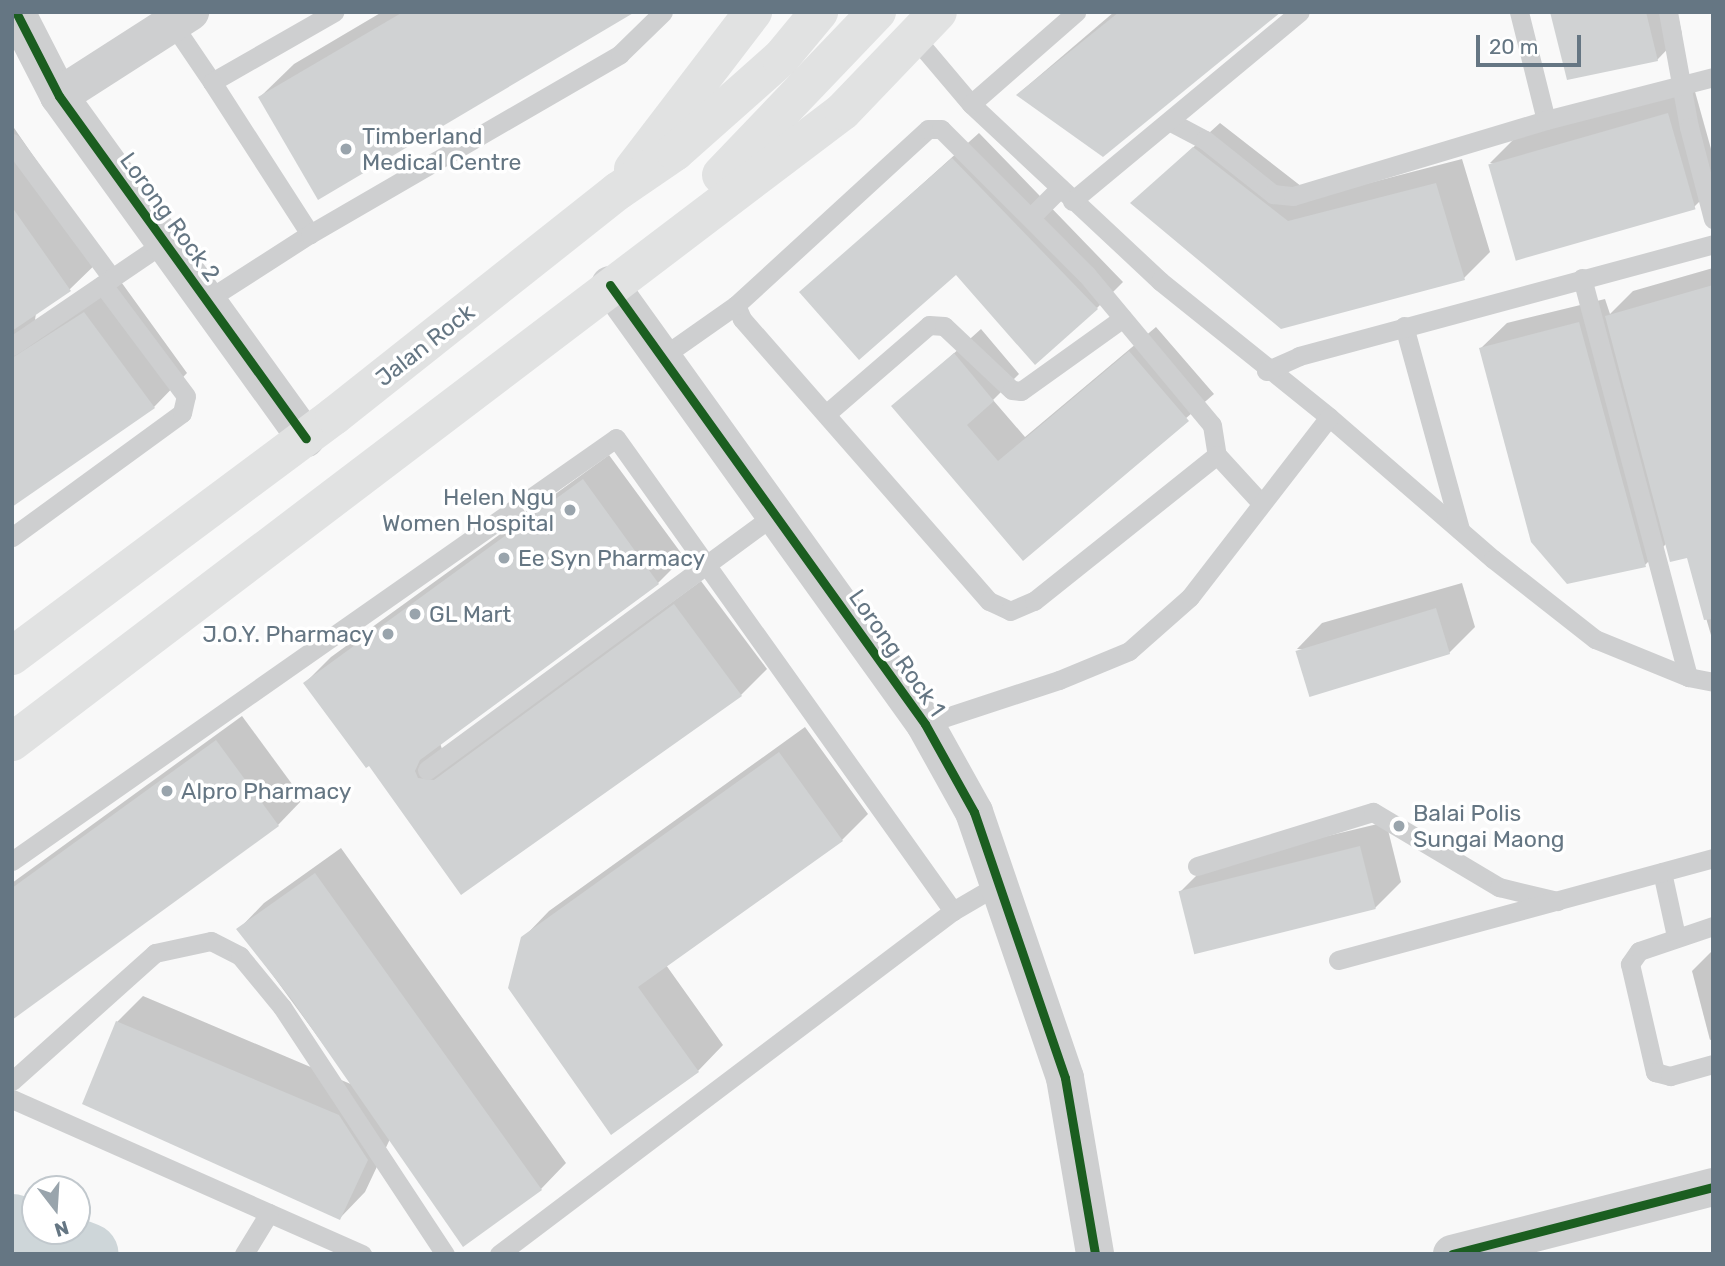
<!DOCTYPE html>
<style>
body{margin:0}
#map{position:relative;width:1725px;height:1266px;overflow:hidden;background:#f9f9f9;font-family:Rubik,sans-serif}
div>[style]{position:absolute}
.shadow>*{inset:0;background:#0003}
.river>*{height:63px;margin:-31.5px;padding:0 31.5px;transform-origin:31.5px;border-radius:31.5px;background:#ced6d9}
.building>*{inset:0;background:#d0d2d3;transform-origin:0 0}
.service>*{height:19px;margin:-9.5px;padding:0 9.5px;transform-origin:9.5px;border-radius:9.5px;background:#cecfd0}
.minor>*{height:38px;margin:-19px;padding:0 19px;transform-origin:19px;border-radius:19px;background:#cecfd0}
.primary>*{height:38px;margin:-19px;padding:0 19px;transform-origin:19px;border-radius:19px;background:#e1e2e2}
.cycleway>*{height:9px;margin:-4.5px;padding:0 4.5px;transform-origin:4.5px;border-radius:4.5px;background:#1b5e20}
.dots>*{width:19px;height:19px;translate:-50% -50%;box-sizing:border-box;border:4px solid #fff;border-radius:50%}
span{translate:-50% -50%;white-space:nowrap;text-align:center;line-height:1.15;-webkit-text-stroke:7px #fff;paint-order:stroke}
.poi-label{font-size:23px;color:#657683}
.left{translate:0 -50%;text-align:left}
.right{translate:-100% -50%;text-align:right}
.street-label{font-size:23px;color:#657683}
.frame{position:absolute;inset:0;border:14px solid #657683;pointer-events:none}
.north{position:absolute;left:21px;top:1175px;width:70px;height:70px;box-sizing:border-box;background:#fff;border:2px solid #c1c8cd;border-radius:50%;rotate:163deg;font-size:19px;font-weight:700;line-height:28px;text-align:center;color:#657683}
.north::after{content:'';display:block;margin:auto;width:24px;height:32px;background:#99a4ac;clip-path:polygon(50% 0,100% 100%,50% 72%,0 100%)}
.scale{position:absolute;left:1476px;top:35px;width:105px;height:32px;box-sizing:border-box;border:4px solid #657683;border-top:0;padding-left:9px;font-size:21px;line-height:24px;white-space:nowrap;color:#657683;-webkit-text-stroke:5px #fff;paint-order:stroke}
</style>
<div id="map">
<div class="shadow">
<i style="clip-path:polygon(382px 12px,632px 12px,260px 97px,294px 64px)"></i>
<i style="clip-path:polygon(1114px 12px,1278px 12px,1018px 94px)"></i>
<i style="clip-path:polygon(1551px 12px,1677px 12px,1682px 34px,1657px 60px)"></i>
<i style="clip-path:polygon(1694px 88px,1713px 156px,1713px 188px,1694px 207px,1490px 163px,1516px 137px)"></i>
<i style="clip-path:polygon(1220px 123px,1315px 197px,1462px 159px,1490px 252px,1464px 278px,1133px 202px)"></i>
<i style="clip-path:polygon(12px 125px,103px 257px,69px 290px,36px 313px,35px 320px,119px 279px,187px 373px,154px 407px,12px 504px)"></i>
<i style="clip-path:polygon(979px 133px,1123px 282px,1097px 308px,956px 273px,802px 292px)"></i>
<i style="clip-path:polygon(1713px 268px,1713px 642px,1688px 556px,1667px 543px,1645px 565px,1481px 348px,1507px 323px,1605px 299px,1610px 314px,1633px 291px)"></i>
<i style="clip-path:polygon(1156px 327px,1214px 394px,1023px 559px,894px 407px,981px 329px,1019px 374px,993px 400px,1025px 437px)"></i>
<i style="clip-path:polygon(609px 455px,684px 557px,658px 583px,440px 743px,443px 752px,462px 755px,701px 581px,767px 669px,741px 695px,461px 892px,370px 763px,305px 683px,331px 657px)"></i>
<i style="clip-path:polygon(1462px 583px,1475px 627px,1449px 653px,1297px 649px,1322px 623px)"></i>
<i style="clip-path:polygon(242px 716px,303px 799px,278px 825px,12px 1018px,12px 883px)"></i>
<i style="clip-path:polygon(805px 727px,868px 814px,842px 840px,666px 965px,723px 1045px,698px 1071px,523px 938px,549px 911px)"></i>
<i style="clip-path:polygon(1386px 822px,1401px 882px,1375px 908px,1181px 891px,1207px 865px)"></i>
<i style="clip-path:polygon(341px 848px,566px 1163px,541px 1189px,390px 1139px,365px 1192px,340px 1218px,117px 1022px,143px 996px,353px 1085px,239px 929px,264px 903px)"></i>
<i style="clip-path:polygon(1713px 950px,1713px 1039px,1710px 1040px,1692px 971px)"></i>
</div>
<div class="river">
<i style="left:12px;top:1225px;width:80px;rotate:21.1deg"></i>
</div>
<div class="building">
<i style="clip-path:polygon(403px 12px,635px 12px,318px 200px,258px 97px)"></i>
<i style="clip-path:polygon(1119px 12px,1281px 12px,1103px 157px,1016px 95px)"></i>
<i style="clip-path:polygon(1550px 12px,1646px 12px,1658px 61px,1567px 80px)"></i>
<i style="left:1668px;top:113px;width:100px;height:187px;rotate:74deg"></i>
<i style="clip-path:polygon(1193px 147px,1288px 221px,1436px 183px,1465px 280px,1281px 329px,1130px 203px)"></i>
<i style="clip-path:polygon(952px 158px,1098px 309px,1035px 365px,956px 275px,859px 360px,799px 292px)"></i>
<i style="clip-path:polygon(12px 207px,71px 291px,12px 331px)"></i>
<i style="clip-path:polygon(1713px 285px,1713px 619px,1704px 620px,1687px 558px,1670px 562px,1605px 316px)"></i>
<i style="clip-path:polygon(84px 312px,155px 408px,12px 507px,12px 358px)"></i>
<i style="clip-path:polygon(1579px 322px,1646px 567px,1567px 584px,1531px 542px,1479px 348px)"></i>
<i style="clip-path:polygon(1129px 351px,1189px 421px,1023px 561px,891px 406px,954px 353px,994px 401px,967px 425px,998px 461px)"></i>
<i style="clip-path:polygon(583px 479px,659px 584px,420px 760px,415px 771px,418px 778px,434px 780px,674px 604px,742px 696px,461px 895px,369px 766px,366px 768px,303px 683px)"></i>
<i style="left:1436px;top:608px;width:48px;height:147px;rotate:73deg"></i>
<i style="clip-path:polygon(216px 740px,279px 826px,12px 1020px,12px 888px)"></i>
<i style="clip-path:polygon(779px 752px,843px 841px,638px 987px,699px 1072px,611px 1135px,508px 988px,521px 937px)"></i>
<i style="left:1360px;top:846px;width:65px;height:187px;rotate:76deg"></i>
<i style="clip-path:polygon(315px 873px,542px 1190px,463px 1247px,292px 1000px,236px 929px)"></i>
<i style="clip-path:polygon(116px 1021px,339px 1115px,368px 1160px,340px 1220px,82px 1104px)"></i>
</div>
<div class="service">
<i style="left:1519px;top:12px;width:111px;rotate:76deg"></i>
<i style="left:1668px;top:12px;width:117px;rotate:79.7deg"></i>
<i style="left:1689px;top:127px;width:95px;rotate:75.4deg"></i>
<i style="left:172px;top:23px;width:71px;rotate:55.9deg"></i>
<i style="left:212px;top:82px;width:141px;rotate:-29.8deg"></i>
<i style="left:916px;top:39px;width:85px;rotate:49.8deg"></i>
<i style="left:971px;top:104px;width:259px;rotate:43.1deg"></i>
<i style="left:1160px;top:281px;width:217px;rotate:38.8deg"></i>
<i style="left:1329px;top:417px;width:217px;rotate:40.9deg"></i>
<i style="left:1493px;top:559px;width:130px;rotate:38.1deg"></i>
<i style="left:1595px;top:639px;width:100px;rotate:22.2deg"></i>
<i style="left:1688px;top:677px;width:25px;rotate:11deg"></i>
<i style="left:212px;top:82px;width:181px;rotate:57.2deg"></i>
<i style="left:971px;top:104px;width:140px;rotate:-41.2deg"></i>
<i style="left:1169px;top:121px;width:41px;rotate:27.8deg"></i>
<i style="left:1205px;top:140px;width:87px;rotate:38.5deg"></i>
<i style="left:1273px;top:194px;width:20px;rotate:6deg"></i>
<i style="left:1293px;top:196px;width:264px;rotate:-16.7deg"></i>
<i style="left:1546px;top:120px;width:172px;rotate:-14.4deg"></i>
<i style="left:12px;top:143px;width:168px;rotate:53.5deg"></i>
<i style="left:1072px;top:201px;width:296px;rotate:-39.7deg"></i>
<i style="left:1031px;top:217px;width:41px;rotate:-45deg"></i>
<i style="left:1582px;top:278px;width:413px;rotate:75.1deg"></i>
<i style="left:207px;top:300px;width:122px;rotate:-32.7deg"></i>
<i style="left:310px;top:234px;width:358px;rotate:-30.1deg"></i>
<i style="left:620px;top:54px;width:60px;rotate:-44.3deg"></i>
<i style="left:736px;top:305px;width:15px;rotate:67deg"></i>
<i style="left:742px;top:319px;width:375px;rotate:48.8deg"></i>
<i style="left:989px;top:601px;width:23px;rotate:25deg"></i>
<i style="left:1010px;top:611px;width:26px;rotate:-23deg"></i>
<i style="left:1034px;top:601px;width:234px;rotate:-38.6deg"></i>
<i style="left:1404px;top:326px;width:212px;rotate:74.6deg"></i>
<i style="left:12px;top:346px;width:181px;rotate:-34.2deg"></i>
<i style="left:662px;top:357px;width:90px;rotate:-35.1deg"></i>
<i style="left:736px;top:305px;width:260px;rotate:-42.5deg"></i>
<i style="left:928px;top:129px;width:13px"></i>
<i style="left:941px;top:129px;width:206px;rotate:45deg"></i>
<i style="left:1087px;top:275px;width:195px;rotate:50.2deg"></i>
<i style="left:1212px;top:425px;width:30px;rotate:81deg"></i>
<i style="left:1217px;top:455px;width:65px;rotate:47.5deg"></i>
<i style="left:1266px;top:371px;width:36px;rotate:-24deg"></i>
<i style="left:1299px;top:356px;width:429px;rotate:-15.1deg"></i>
<i style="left:826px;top:414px;width:136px;rotate:-40.8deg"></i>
<i style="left:929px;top:325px;width:15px;rotate:4deg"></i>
<i style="left:944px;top:326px;width:93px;rotate:43.3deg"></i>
<i style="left:1012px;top:390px;width:9px;rotate:6deg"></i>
<i style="left:1021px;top:391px;width:125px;rotate:-35.6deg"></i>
<i style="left:12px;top:537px;width:210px;rotate:-36.1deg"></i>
<i style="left:182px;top:413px;width:17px;rotate:-77deg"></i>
<i style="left:186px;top:396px;width:139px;rotate:-126.8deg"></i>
<i style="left:925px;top:724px;width:141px;rotate:-18.2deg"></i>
<i style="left:1059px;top:680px;width:76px;rotate:-22.5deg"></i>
<i style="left:1129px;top:651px;width:81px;rotate:-41.5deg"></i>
<i style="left:1190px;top:597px;width:227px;rotate:-52.3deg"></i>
<i style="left:427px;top:770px;width:432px;rotate:-36.3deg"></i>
<i style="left:12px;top:861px;width:737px;rotate:-35deg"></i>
<i style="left:616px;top:438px;width:581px;rotate:54.53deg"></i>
<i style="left:1197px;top:866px;width:184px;rotate:-17.1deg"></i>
<i style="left:1373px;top:812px;width:147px;rotate:30.8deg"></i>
<i style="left:1499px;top:887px;width:60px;rotate:13.6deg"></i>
<i style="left:1662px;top:872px;width:66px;rotate:77.7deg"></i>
<i style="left:1713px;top:926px;width:78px;rotate:161.3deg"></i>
<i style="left:1639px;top:951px;width:16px;rotate:125deg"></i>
<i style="left:1630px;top:964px;width:111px;rotate:77deg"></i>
<i style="left:1655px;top:1072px;width:16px;rotate:15deg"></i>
<i style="left:1670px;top:1076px;width:45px;rotate:-15.6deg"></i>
<i style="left:1338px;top:960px;width:389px;rotate:-15.2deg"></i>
<i style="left:12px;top:1081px;width:192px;rotate:-41.8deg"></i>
<i style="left:155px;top:953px;width:57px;rotate:-12.1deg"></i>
<i style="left:211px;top:941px;width:33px;rotate:27deg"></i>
<i style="left:240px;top:956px;width:66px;rotate:50.5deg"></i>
<i style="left:282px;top:1007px;width:296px;rotate:56.6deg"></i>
<i style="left:12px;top:1099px;width:383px;rotate:23.9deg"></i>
<i style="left:244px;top:1254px;width:48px;rotate:-58.6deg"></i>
<i style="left:499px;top:1254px;width:569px;rotate:-37.07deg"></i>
<i style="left:953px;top:911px;width:56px;rotate:-30.3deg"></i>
</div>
<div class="minor">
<i style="left:16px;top:12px;width:94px;rotate:62.9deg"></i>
<i style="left:59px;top:96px;width:422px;rotate:54.2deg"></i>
<i style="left:59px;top:96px;width:156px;rotate:-32.7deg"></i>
<i style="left:610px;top:285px;width:540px;rotate:54.34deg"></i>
<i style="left:925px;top:724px;width:101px;rotate:60.9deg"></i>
<i style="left:974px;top:812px;width:281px;rotate:71.1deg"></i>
<i style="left:1065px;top:1078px;width:179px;rotate:80.3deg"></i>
<i style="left:1452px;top:1254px;width:269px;rotate:-14.4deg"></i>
</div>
<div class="primary">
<i style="left:633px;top:169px;width:198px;rotate:-52.6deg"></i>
<i style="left:721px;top:175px;width:226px;rotate:-46.3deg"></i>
<i style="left:12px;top:656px;width:402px;rotate:-36.7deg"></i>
<i style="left:334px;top:416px;width:362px;rotate:-38.4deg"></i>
<i style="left:618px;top:191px;width:69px;rotate:-34.4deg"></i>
<i style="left:675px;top:152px;width:142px;rotate:-41.6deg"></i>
<i style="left:781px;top:58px;width:60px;rotate:-50.4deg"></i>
<i style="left:12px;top:742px;width:1043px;rotate:-37.21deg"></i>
<i style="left:843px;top:111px;width:137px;rotate:-46.2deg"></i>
</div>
<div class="cycleway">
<i style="left:16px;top:12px;width:94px;rotate:62.9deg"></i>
<i style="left:59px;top:96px;width:422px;rotate:54.2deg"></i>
<i style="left:610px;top:285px;width:540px;rotate:54.34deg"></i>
<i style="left:925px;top:724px;width:101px;rotate:60.9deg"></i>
<i style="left:974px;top:812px;width:281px;rotate:71.1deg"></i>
<i style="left:1065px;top:1078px;width:179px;rotate:80.3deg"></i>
<i style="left:1452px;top:1254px;width:269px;rotate:-14.4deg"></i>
</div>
<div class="dots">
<i style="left:346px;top:149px;background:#99a4ac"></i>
<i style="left:570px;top:510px;background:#99a4ac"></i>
<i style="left:504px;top:558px;background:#99a4ac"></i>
<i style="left:415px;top:614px;background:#99a4ac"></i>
<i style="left:388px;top:634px;background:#99a4ac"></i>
<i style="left:167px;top:791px;background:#99a4ac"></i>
<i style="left:1399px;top:826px;background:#99a4ac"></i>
</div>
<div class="poi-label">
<span class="left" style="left:362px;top:149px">Timberland<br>Medical Centre</span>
<span class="right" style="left:554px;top:510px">Helen Ngu<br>Women Hospital</span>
<span class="left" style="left:518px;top:558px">Ee Syn Pharmacy</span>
<span class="left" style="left:429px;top:614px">GL Mart</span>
<span class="right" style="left:374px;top:634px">J.O.Y. Pharmacy</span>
<span class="left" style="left:181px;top:791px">Alpro Pharmacy</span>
<span class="left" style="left:1413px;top:826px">Balai Polis<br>Sungai Maong</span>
</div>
<div class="street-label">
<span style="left:170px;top:217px;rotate:54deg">Lorong Rock 2</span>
<span style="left:425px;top:345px;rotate:-38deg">Jalan Rock</span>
<span style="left:897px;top:653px;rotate:55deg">Lorong Rock 1</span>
</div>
<div class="frame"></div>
<div class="north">N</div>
<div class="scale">20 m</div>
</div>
